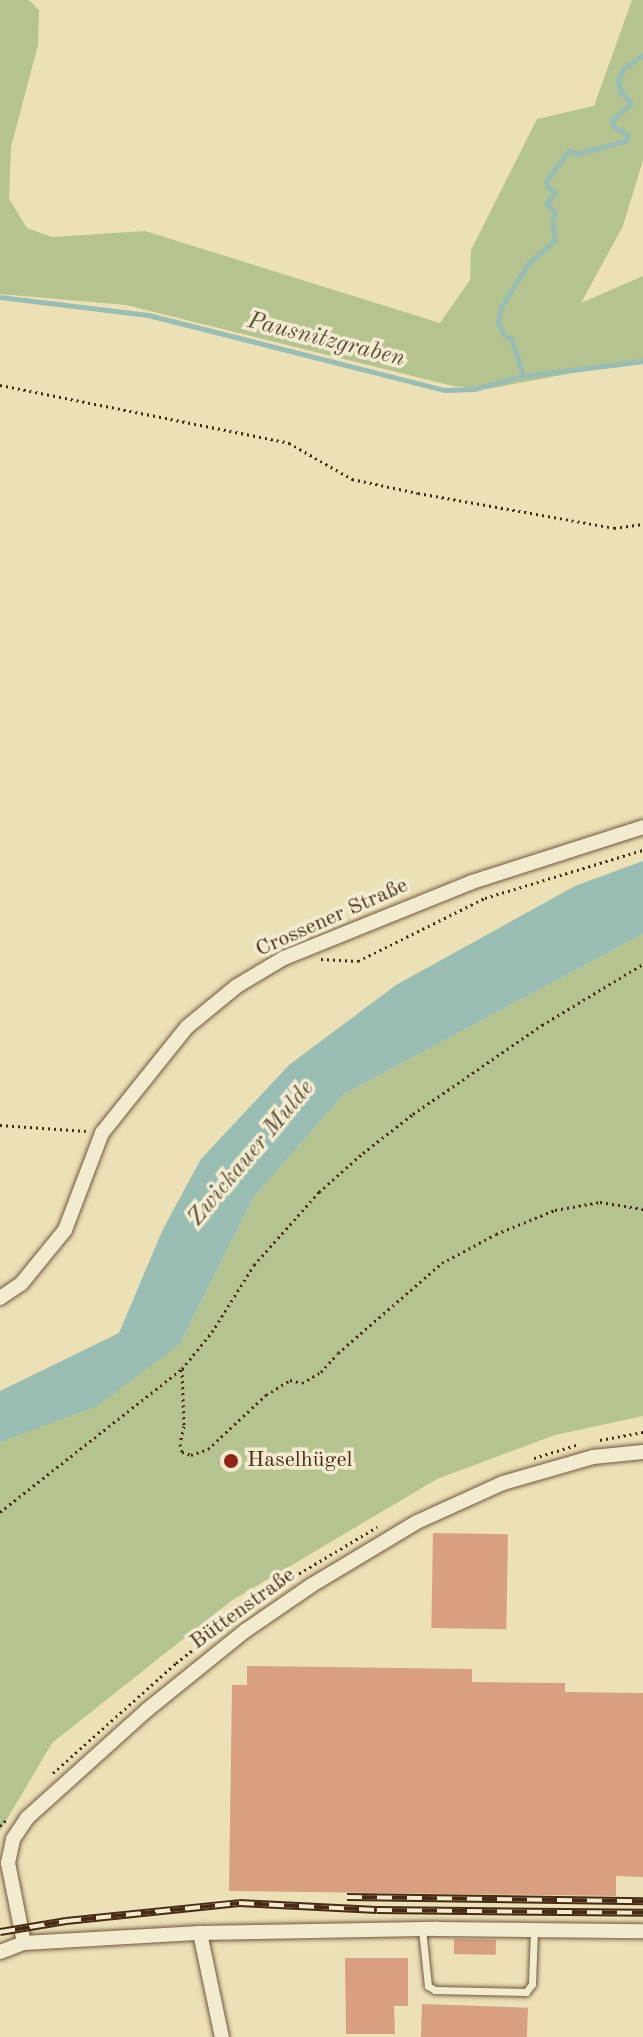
<!DOCTYPE html>
<meta charset="utf-8">
<style>
body{margin:0}
#map{position:relative;width:643px;height:2037px;overflow:hidden;background:#ece0b7;font-family:"Old Standard TT",serif}
div>[style]{position:absolute}
.green>*{inset:0;background:#b4c390}
.water>*{inset:0;background:#99bdb2}
.stream>*{height:5px;margin:-2.5px;padding:0 2.5px;transform-origin:2.5px;border-radius:2.5px;background:#99bdb2}
.building>*{inset:0;background:#d89f81;transform-origin:0 0}
.path>*{height:3px;margin-top:-1.5px;transform-origin:0;background:repeating-linear-gradient(90deg,#472b14 0 2px,transparent 0 6px)}
.roads{filter:drop-shadow(0 0 2px #70583d) drop-shadow(0 0 2px #70583d)}
.service>*{height:7px;margin:-3.5px;padding:0 3.5px;transform-origin:3.5px;border-radius:3.5px;background:#f3ebd0}
.minor>*{height:14px;margin:-7px;padding:0 7px;transform-origin:7px;border-radius:7px;background:#f3ebd0}
.rail>*{height:8px;margin-top:-4px;transform-origin:0;background:repeating-linear-gradient(90deg,#f3ebd0 0 15px,#472b14 0 30px);box-sizing:border-box;border-block:2px solid #472b14}
.dots>*{width:22px;height:22px;translate:-50% -50%;box-sizing:border-box;border:4px solid #f3ebd0;border-radius:50%}
span{translate:-50% -50%;white-space:nowrap;text-align:center;line-height:1.15;-webkit-text-stroke:7px #f3ebd0;paint-order:stroke}
.street-label{font-size:22px;color:#472b14}
.poi-label{font-size:22px;color:#472b14}
.left{translate:0 -50%;text-align:left}
.water-label{font-size:24px;color:#5c503c;font-style:italic}
</style>
<div id="map">
<div class="green">
<i style="clip-path:polygon(0 0,29px 0,39px 10px,38px 45px,11px 147px,9px 199px,27px 228px,52px 237px,145px 231px,440px 323px,470px 280px,471px 250px,537px 119px,594px 106px,632px 0,643px 0,643px 160px,623px 226px,581px 303px,643px 276px,643px 360px,487px 389px,453px 386px,126px 305px,0 294px)"></i>
<i style="clip-path:polygon(643px 934px,643px 1416px,555px 1435px,437px 1479px,231px 1601px,52px 1743px,0 1831px,0 1442px,180px 1344px,254px 1197px,344px 1094px)"></i>
</div>
<div class="water">
<i style="clip-path:polygon(643px 861px,643px 934px,344px 1094px,254px 1197px,180px 1344px,97px 1406px,0 1442px,0 1391px,119px 1333px,163px 1229px,201px 1159px,289px 1065px,396px 985px,575px 886px)"></i>
</div>
<div class="stream">
<i style="left:0;top:297px;width:149px;rotate:6.9deg"></i>
<i style="left:148px;top:315px;width:306px;rotate:14.2deg"></i>
<i style="left:445px;top:390px;width:29px;rotate:-2deg"></i>
<i style="left:474px;top:389px;width:51px;rotate:-14.9deg"></i>
<i style="left:523px;top:376px;width:121px;rotate:-7.1deg"></i>
<i style="left:523px;top:376px;width:38px;rotate:-107deg"></i>
<i style="left:512px;top:340px;width:10px;rotate:-143deg"></i>
<i style="left:504px;top:334px;width:13px;rotate:-119deg"></i>
<i style="left:498px;top:323px;width:14px;rotate:-82deg"></i>
<i style="left:500px;top:309px;width:52px;rotate:-58.5deg"></i>
<i style="left:527px;top:265px;width:38px;rotate:-42deg"></i>
<i style="left:555px;top:240px;width:19px;rotate:-99deg"></i>
<i style="left:552px;top:221px;width:9px;rotate:-72deg"></i>
<i style="left:555px;top:212px;width:12px;rotate:-138deg"></i>
<i style="left:546px;top:204px;width:15px;rotate:-53deg"></i>
<i style="left:555px;top:192px;width:8px;rotate:-150deg"></i>
<i style="left:548px;top:188px;width:7px;rotate:-106deg"></i>
<i style="left:546px;top:181px;width:39px;rotate:-53deg"></i>
<i style="left:569px;top:150px;width:8px;rotate:30deg"></i>
<i style="left:576px;top:154px;width:51px;rotate:-14.9deg"></i>
<i style="left:625px;top:141px;width:7px;rotate:-63deg"></i>
<i style="left:628px;top:135px;width:16px;rotate:-150deg"></i>
<i style="left:614px;top:127px;width:7px;rotate:-106deg"></i>
<i style="left:612px;top:120px;width:25px;rotate:-42deg"></i>
<i style="left:631px;top:103px;width:15px;rotate:-132deg"></i>
<i style="left:621px;top:92px;width:11px;rotate:-105deg"></i>
<i style="left:618px;top:81px;width:13px;rotate:-67deg"></i>
<i style="left:623px;top:69px;width:24px;rotate:-35deg"></i>
</div>
<div class="building">
<i style="left:433px;top:1533px;width:75px;height:95px;rotate:1deg"></i>
<i style="clip-path:polygon(247px 1666px,472px 1669px,472px 1682px,565px 1683px,565px 1692px,643px 1693px,643px 1877px,616px 1876px,616px 1896px,229px 1891px,232px 1685px,247px 1685px)"></i>
<i style="left:454px;top:1939px;width:42px;height:15px;rotate:1deg"></i>
<i style="clip-path:polygon(345px 1958px,408px 1958px,408px 2006px,394px 2006px,395px 2034px,346px 2034px)"></i>
<i style="left:422px;top:2004px;width:106px;height:33px;rotate:2deg"></i>
</div>
<div class="path">
<i style="left:0;top:385px;width:295px;rotate:11.3deg"></i>
<i style="left:289px;top:443px;width:73px;rotate:29.7deg"></i>
<i style="left:352px;top:479px;width:67px;rotate:12deg"></i>
<i style="left:418px;top:493px;width:199px;rotate:10.1deg"></i>
<i style="left:614px;top:528px;width:29px;rotate:-8deg"></i>
<i style="left:321px;top:959px;width:37px;rotate:3deg"></i>
<i style="left:358px;top:961px;width:142px;rotate:-26.4deg"></i>
<i style="left:485px;top:898px;width:165px;rotate:-16.9deg"></i>
<i style="left:0;top:1125px;width:86px;rotate:4deg"></i>
<i style="left:182px;top:1369px;width:57px;rotate:88deg"></i>
<i style="left:184px;top:1426px;width:18px;rotate:103deg"></i>
<i style="left:180px;top:1444px;width:8px;rotate:76deg"></i>
<i style="left:182px;top:1452px;width:9px;rotate:18deg"></i>
<i style="left:191px;top:1455px;width:18px;rotate:-19deg"></i>
<i style="left:208px;top:1449px;width:79px;rotate:-43deg"></i>
<i style="left:266px;top:1395px;width:28px;rotate:-32deg"></i>
<i style="left:290px;top:1380px;width:12px;rotate:14deg"></i>
<i style="left:302px;top:1383px;width:22px;rotate:-30deg"></i>
<i style="left:321px;top:1372px;width:25px;rotate:-48deg"></i>
<i style="left:338px;top:1353px;width:138px;rotate:-40.9deg"></i>
<i style="left:442px;top:1263px;width:61px;rotate:-28.2deg"></i>
<i style="left:496px;top:1234px;width:64px;rotate:-22.1deg"></i>
<i style="left:555px;top:1210px;width:46px;rotate:-10.1deg"></i>
<i style="left:600px;top:1202px;width:44px;rotate:9.2deg"></i>
<i style="left:600px;top:1440px;width:44px;rotate:-10.5deg"></i>
<i style="left:534px;top:1458px;width:44px;rotate:-17.2deg"></i>
<i style="left:0;top:1512px;width:231px;rotate:-38.2deg"></i>
<i style="left:182px;top:1369px;width:48px;rotate:-51deg"></i>
<i style="left:212px;top:1332px;width:79px;rotate:-57.9deg"></i>
<i style="left:254px;top:1265px;width:98px;rotate:-48.3deg"></i>
<i style="left:319px;top:1192px;width:59px;rotate:-41.6deg"></i>
<i style="left:363px;top:1153px;width:63px;rotate:-38deg"></i>
<i style="left:413px;top:1114px;width:157px;rotate:-34.6deg"></i>
<i style="left:542px;top:1025px;width:118px;rotate:-31.1deg"></i>
<i style="left:53px;top:1773px;width:165px;rotate:-41.8deg"></i>
<i style="left:176px;top:1663px;width:110px;rotate:-38deg"></i>
<i style="left:263px;top:1595px;width:133px;rotate:-30.8deg"></i>
<i style="left:0;top:1826px;width:11px;rotate:-45deg"></i>
</div>
<div class="roads">
<div class="service">
<i style="left:422px;top:1929px;width:57px;rotate:84deg"></i>
<i style="left:428px;top:1986px;width:8px;rotate:30deg"></i>
<i style="left:435px;top:1990px;width:91px;rotate:1.3deg"></i>
<i style="left:526px;top:1992px;width:10px;rotate:-53deg"></i>
<i style="left:532px;top:1984px;width:54px;rotate:-87.9deg"></i>
</div>
<div class="minor">
<i style="left:0;top:1298px;width:25px;rotate:-34deg"></i>
<i style="left:21px;top:1284px;width:70px;rotate:-50.8deg"></i>
<i style="left:65px;top:1230px;width:104px;rotate:-69.1deg"></i>
<i style="left:102px;top:1133px;width:136px;rotate:-51.3deg"></i>
<i style="left:187px;top:1027px;width:65px;rotate:-39.4deg"></i>
<i style="left:237px;top:986px;width:55px;rotate:-30.8deg"></i>
<i style="left:284px;top:958px;width:203px;rotate:-22deg"></i>
<i style="left:472px;top:882px;width:180px;rotate:-17.8deg"></i>
<i style="left:200px;top:1933px;width:106px;rotate:78.1deg"></i>
<i style="left:24px;top:1943px;width:82px;rotate:-101.3deg"></i>
<i style="left:8px;top:1863px;width:25px;rotate:-78deg"></i>
<i style="left:13px;top:1839px;width:25px;rotate:-56deg"></i>
<i style="left:27px;top:1818px;width:161px;rotate:-42deg"></i>
<i style="left:147px;top:1710px;width:126px;rotate:-38.9deg"></i>
<i style="left:245px;top:1631px;width:81px;rotate:-34.5deg"></i>
<i style="left:312px;top:1585px;width:122px;rotate:-31deg"></i>
<i style="left:417px;top:1522px;width:94px;rotate:-24.4deg"></i>
<i style="left:503px;top:1483px;width:94px;rotate:-16.1deg"></i>
<i style="left:593px;top:1457px;width:50px;rotate:-5.7deg"></i>
<i style="left:0;top:1952px;width:26px;rotate:-21deg"></i>
<i style="left:24px;top:1943px;width:176px;rotate:-3.3deg"></i>
<i style="left:200px;top:1933px;width:238px;rotate:-1deg"></i>
<i style="left:438px;top:1929px;width:205px;rotate:0.6deg"></i>
</div>
</div>
<div class="rail">
<i style="left:347px;top:1897px;width:296px;rotate:0.8deg"></i>
<i style="left:0;top:1932px;width:67px;rotate:-9.5deg"></i>
<i style="left:66px;top:1921px;width:174px;rotate:-5.9deg"></i>
<i style="left:239px;top:1903px;width:138px;rotate:2.9deg"></i>
<i style="left:377px;top:1910px;width:266px;rotate:0.6deg"></i>
</div>
<div class="dots">
<i style="left:231px;top:1461px;background:#8f2418"></i>
</div>
<div class="street-label">
<span style="left:332px;top:918px;rotate:-24deg">Crossener Straße</span>
<span style="left:243px;top:1609px;rotate:-36deg">Büttenstraße</span>
</div>
<div class="poi-label">
<span class="left" style="left:247px;top:1461px">Haselhügel</span>
</div>
<div class="water-label">
<span style="left:326px;top:341px;rotate:14deg">Pausnitzgraben</span>
<span style="left:252px;top:1154px;rotate:-50deg">Zwickauer Mulde</span>
</div>
</div>
